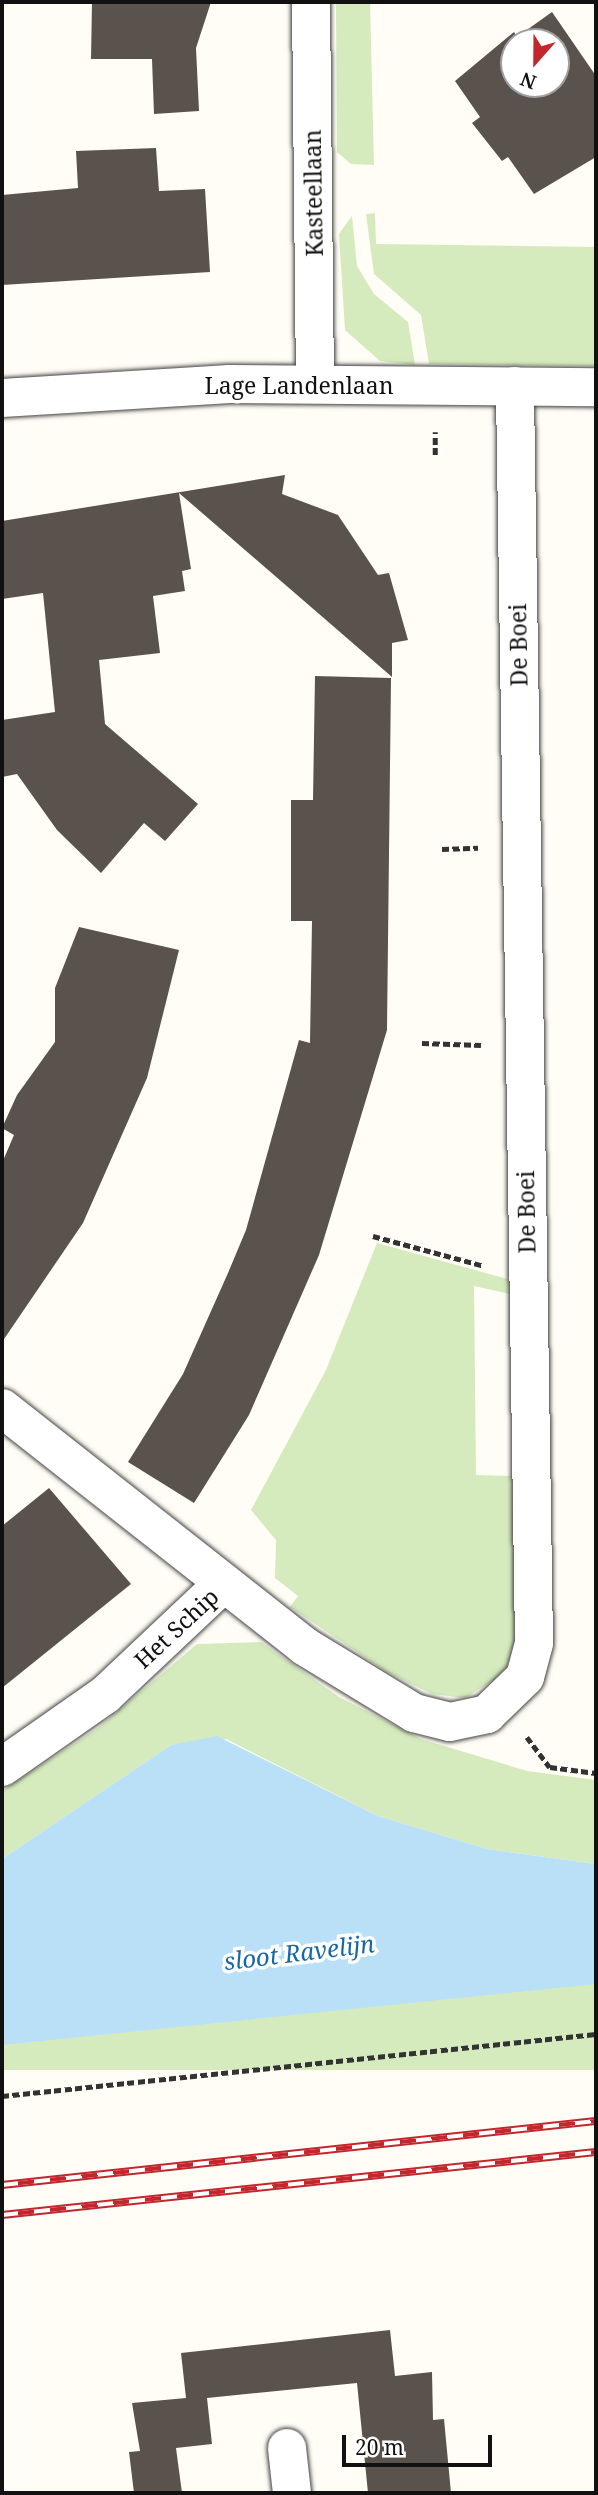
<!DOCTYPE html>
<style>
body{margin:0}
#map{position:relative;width:598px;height:2495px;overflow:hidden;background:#fffdf5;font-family:"Noto Serif",serif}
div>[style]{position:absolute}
.green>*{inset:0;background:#d5ebbd;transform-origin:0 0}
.water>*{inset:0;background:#b9e0f7}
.building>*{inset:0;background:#5a524d}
.path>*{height:4.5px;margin-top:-2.25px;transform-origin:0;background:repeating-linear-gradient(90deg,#333 0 7px,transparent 0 10.5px)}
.roads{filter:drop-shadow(0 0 2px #444) drop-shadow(0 0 2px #444)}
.minor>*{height:38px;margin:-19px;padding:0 19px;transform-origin:19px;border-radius:19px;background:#fff}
.rail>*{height:8px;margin-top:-4px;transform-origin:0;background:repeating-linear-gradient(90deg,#fff 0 16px,#c4262e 0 32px);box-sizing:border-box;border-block:2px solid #c4262e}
span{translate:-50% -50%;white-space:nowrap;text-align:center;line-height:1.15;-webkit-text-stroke:7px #fff;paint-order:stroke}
.street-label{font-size:23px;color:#111}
.water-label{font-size:24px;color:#1768a6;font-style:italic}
.frame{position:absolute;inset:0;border:4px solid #111;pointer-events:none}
.north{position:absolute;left:500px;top:28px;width:70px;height:70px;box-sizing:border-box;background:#fff;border:2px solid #a0a0a0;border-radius:50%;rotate:201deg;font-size:19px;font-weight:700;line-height:28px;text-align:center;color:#111}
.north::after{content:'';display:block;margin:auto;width:24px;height:32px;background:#c4262e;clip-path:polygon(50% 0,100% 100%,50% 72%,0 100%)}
.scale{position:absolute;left:342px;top:2435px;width:150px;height:32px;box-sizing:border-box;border:4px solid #111;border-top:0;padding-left:9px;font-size:21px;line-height:24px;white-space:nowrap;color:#111;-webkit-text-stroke:5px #fff;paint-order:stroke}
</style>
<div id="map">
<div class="green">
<i style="clip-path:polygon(336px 2px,370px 2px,374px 165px,351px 164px,337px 152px)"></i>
<i style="clip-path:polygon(375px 213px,376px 244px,596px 247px,596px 366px,429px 364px,421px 315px,374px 274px,366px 214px)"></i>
<i style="clip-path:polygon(352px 216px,357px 266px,374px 294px,408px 322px,415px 365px,380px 361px,345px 330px,339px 234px)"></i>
<i style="clip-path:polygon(377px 1243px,511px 1280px,510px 1294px,474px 1286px,476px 1475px,512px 1476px,516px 1639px,505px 1673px,465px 1698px,432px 1694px,387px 1672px,290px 1607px,298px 1596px,275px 1578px,276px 1540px,251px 1510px,326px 1370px)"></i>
<i style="clip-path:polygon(261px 1642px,339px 1697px,421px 1739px,527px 1771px,596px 1780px,596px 1864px,487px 1849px,378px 1816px,226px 1739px,171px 1745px,2px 1859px,2px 1791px,98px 1728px,197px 1644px)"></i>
<i style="left:596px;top:1984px;width:86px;height:597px;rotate:90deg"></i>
</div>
<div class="water">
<i style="clip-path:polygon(217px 1736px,378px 1816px,487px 1849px,596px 1864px,596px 1984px,2px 2045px,2px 1859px,171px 1745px)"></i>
</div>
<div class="building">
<i style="clip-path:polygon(92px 2px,211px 2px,196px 48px,199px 111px,154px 114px,152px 59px,91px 59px)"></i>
<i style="clip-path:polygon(evenodd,552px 12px,596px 76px,596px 157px,534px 194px,508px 157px,502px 161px,472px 123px,480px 117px,455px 81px,514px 32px,517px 37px,552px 12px,514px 42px,556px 42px,556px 84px,514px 84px,514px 42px)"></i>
<i style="clip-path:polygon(156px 148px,159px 191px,205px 189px,210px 272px,2px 285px,2px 195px,78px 188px,76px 151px)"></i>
<i style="clip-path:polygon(285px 475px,282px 494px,338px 515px,378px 575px,389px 573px,408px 640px,392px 643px,392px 677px,179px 493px,191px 569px,182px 571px,185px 591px,153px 596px,160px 653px,99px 660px,105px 724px,198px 804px,165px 841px,144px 823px,101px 873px,57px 830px,17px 774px,2px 777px,2px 720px,55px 712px,43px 593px,2px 599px,2px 521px)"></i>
<i style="clip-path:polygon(315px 676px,391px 678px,387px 1030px,319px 1255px,249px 1415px,194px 1503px,128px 1462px,183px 1374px,228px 1273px,246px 1230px,299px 1040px,310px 1043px,312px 921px,291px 921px,291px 800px,313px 800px)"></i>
<i style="clip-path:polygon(79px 927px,179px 950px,147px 1078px,83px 1223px,2px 1342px,2px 1163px,14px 1135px,2px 1128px,17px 1095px,55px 1042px,55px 988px)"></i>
<i style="clip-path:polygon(49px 1488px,131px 1584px,2px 1688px,2px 1526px)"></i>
<i style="clip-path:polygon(390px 2330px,395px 2376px,432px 2372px,433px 2420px,444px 2419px,451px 2493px,368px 2493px,357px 2383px,207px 2398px,212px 2444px,176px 2448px,182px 2493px,134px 2493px,129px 2452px,140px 2451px,132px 2403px,186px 2398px,181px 2353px)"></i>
</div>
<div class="path">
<i style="left:435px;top:455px;width:23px;rotate:-90deg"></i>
<i style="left:442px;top:849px;width:36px;rotate:-2deg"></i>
<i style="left:422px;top:1043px;width:59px;rotate:1.9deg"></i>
<i style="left:373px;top:1236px;width:115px;rotate:15.1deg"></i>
<i style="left:527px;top:1737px;width:38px;rotate:53deg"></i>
<i style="left:550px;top:1767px;width:46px;rotate:7.4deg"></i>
<i style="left:2px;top:2096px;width:597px;rotate:-5.96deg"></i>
</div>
<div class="roads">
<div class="minor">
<i style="left:311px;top:2px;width:382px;rotate:89.4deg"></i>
<i style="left:2px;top:398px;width:228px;rotate:-3.5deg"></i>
<i style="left:230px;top:384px;width:366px;rotate:0.5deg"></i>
<i style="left:2px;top:1408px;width:385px;rotate:38.2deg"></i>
<i style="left:304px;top:1646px;width:129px;rotate:31.3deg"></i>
<i style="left:414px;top:1713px;width:37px;rotate:14deg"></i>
<i style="left:450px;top:1722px;width:38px;rotate:-12deg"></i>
<i style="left:487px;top:1714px;width:53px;rotate:-44.2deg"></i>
<i style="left:525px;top:1677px;width:35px;rotate:-75deg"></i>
<i style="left:534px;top:1643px;width:1257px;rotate:-90.87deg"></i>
<i style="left:2px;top:1767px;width:126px;rotate:-35deg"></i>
<i style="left:105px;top:1695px;width:163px;rotate:-43.3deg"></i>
<i style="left:287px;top:2448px;width:45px;rotate:83.7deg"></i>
</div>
</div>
<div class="rail">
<i style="left:2px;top:2185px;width:597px;rotate:-6.15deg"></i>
<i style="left:2px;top:2215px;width:597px;rotate:-6.05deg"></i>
</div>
<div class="street-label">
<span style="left:313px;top:193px;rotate:-91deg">Kasteellaan</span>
<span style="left:299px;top:385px">Lage Landenlaan</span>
<span style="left:518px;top:645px;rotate:-91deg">De Boei</span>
<span style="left:526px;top:1212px;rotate:-91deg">De Boei</span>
<span style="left:176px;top:1628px;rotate:-43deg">Het Schip</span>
</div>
<div class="water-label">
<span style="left:299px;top:1952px;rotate:-7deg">sloot Ravelijn</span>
</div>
<div class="frame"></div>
<div class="north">N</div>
<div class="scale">20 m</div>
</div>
